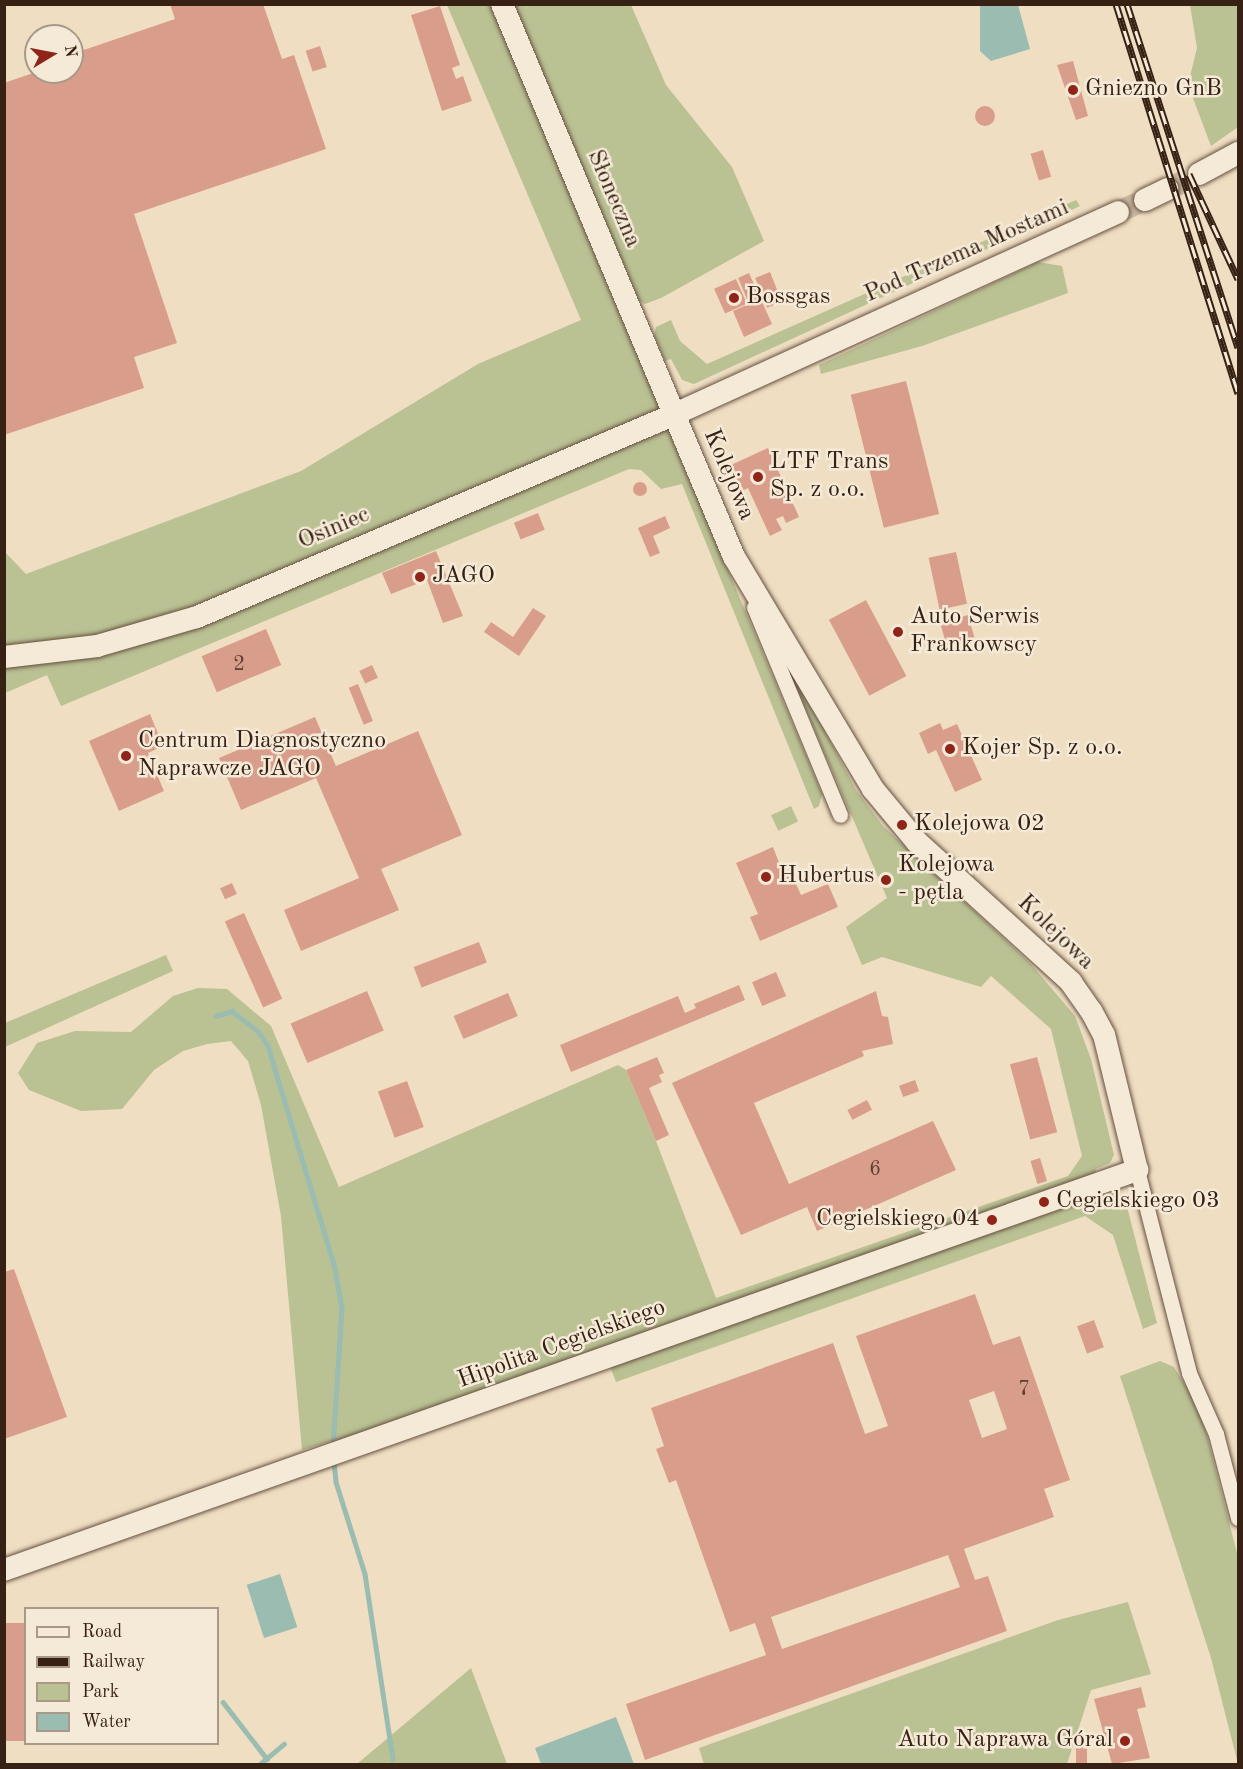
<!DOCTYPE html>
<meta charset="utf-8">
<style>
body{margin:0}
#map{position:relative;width:1243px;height:1769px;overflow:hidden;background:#efdec2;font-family:"Old Standard TT",serif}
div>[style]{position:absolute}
.green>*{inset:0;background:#bac193;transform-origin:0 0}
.water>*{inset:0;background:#9abcb1;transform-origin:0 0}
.stream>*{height:4.5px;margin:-2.25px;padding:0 2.25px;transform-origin:2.25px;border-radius:2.25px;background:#9abcb1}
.building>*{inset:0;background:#d99e8b;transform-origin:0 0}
.round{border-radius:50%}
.secondary-tunnel>*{height:22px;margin-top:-11px;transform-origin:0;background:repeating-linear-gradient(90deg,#cab89f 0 22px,transparent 0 33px)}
.roads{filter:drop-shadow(0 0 2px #655040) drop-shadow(0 0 2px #655040)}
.street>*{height:15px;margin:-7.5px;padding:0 7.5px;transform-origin:7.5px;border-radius:7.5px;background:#f5ead7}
.secondary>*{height:22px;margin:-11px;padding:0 11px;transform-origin:11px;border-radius:11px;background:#f5ead7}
.rail>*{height:7px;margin-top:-3.5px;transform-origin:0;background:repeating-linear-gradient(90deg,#f5ead7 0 14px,#372014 0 28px);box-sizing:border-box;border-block:2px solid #372014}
.dots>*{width:16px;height:16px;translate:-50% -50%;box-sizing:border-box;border:3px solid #f5ead7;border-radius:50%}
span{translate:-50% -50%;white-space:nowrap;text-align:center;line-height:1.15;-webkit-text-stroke:5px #f5ead7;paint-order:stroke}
.number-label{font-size:21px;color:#604032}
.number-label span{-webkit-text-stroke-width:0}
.poi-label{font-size:24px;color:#372014}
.left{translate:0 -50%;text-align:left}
.right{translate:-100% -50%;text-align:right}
.street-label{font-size:24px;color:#372014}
.frame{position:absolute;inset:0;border:6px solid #372014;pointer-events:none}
.legend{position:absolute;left:24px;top:1607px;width:195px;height:138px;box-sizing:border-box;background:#f5ead7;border:2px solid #a99989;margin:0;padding:8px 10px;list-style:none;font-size:18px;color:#372014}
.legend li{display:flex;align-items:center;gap:12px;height:30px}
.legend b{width:30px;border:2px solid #a99989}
.north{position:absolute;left:24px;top:24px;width:60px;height:60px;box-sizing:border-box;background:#f5ead7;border:2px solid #a99989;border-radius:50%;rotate:80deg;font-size:16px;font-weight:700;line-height:24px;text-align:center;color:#372014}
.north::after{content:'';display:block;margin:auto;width:21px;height:27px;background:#8f2418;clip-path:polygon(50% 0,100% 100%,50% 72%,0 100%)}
</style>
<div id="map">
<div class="green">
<i style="clip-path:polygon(447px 5px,491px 5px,822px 794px,819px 806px,814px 809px,682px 484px,661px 489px,641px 470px,629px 469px,61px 706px,47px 675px,5px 693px,4px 551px,26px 574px,301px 471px,478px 364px,581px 320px)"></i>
<i style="clip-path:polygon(513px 5px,631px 5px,666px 85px,732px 167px,764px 241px,661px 298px,645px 304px,639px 301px)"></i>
<i style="clip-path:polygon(1190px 5px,1238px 5px,1238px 127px,1211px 146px,1188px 85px,1197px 48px)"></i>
<i style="clip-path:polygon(1076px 200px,1080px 206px,694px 384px,682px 380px,671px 359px,665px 361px,654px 335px,656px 327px,671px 320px,680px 341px,707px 364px)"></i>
<i style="clip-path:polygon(1038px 262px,1062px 266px,1068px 293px,922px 346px,821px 374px,819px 365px)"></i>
<i style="clip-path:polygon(792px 677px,797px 679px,856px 790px,883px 826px,1030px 963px,1075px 1016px,1091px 1059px,1114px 1155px,1110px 1163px,1096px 1169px,1095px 1176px,996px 1211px,994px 1208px,988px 1210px,989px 1214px,333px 1448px,332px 1441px,302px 1450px,281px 1216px,261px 1105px,248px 1061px,231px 1041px,207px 1044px,183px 1051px,154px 1070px,122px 1109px,81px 1111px,29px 1090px,18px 1073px,37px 1043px,75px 1031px,131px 1032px,173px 996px,198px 988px,227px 989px,271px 1026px,339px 1187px,618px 1065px,626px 1070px,656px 1141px,716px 1298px,1068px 1176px,1082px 1156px,1051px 1029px,991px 976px,981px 987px,882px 957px,862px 965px,846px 927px,887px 898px)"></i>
<i style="left:791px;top:806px;width:17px;height:22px;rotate:65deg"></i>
<i style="clip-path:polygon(166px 955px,173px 971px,5px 1047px,5px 1023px)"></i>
<i style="clip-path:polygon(1103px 1189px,1105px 1196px,1118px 1192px,1126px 1203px,1157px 1323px,1143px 1329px,1113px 1235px,1085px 1216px,616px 1382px,609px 1364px)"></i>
<i style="clip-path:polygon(1160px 1361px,1174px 1367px,1193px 1398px,1206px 1432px,1238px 1557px,1238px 1764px,1211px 1658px,1120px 1376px)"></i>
<i style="clip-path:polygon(1128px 1602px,1151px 1674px,1091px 1690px,1067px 1764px,704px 1764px,699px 1748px,1058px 1620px)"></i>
<i style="clip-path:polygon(471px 1668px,507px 1764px,357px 1764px)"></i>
</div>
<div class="water">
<i style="clip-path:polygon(980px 5px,1018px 5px,1030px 49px,991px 61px,980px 51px)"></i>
<i style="left:280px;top:1574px;width:56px;height:35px;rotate:72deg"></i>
<i style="clip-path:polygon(616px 1717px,634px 1764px,541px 1764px,535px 1748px)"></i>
</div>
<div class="stream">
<i style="left:216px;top:1016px;width:17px;rotate:-17deg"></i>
<i style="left:232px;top:1011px;width:33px;rotate:38deg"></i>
<i style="left:258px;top:1031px;width:18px;rotate:56deg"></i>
<i style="left:268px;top:1046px;width:228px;rotate:73.2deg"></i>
<i style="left:334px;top:1264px;width:45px;rotate:79.7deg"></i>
<i style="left:342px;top:1308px;width:140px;rotate:93.7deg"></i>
<i style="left:334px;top:1462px;width:20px;rotate:84deg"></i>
<i style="left:336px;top:1482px;width:96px;rotate:72.5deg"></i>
<i style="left:365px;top:1574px;width:187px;rotate:81.4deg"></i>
<i style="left:223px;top:1702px;width:72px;rotate:52.3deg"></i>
<i style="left:260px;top:1764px;width:31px;rotate:-40deg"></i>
</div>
<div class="building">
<i style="clip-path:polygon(170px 4px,263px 4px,282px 59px,294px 55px,326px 149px,134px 214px,177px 343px,134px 357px,144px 388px,4px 435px,4px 83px,36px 72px,72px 72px,72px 54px,175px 19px)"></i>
<i style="clip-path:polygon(440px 6px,460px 65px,452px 68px,456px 79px,463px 76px,472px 101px,442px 111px,411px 15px)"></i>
<i style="clip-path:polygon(51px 26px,54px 36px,40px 36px,38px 30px)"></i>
<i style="left:320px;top:46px;width:22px;height:15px;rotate:72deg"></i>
<i style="clip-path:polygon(1073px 61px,1088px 116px,1076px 120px,1057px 65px)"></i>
<i class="round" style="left:975px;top:106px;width:20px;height:20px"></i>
<i style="left:1043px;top:150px;width:28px;height:13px;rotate:73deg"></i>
<i style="left:770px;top:272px;width:32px;height:16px;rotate:68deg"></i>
<i style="clip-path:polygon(749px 273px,772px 324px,744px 337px,733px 311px,749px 304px,738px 278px)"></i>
<i style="left:736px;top:279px;width:27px;height:24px;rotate:66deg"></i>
<i style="left:906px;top:381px;width:137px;height:57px;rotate:76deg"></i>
<i style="clip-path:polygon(768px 448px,799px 517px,786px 523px,783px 516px,776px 519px,782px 530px,770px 536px,748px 488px,742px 491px,731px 465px)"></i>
<i class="round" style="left:633px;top:482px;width:14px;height:14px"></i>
<i style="left:538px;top:513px;width:18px;height:26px;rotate:68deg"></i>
<i style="clip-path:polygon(665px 516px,670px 528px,653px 536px,660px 553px,650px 557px,638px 528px)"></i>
<i style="clip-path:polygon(436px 551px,463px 616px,443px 623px,427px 580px,391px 594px,382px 573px)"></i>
<i style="left:956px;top:552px;width:53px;height:28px;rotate:78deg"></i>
<i style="left:866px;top:600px;width:86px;height:42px;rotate:62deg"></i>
<i style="clip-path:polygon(533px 608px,546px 616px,519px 656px,484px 632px,491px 622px,513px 637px)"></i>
<i style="left:968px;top:615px;width:25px;height:29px;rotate:74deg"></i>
<i style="left:266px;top:629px;width:39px;height:70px;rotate:67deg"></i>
<i style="left:372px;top:665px;width:14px;height:14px;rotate:65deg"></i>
<i style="left:358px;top:684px;width:40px;height:10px;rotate:68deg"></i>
<i style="clip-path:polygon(150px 714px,163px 746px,148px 753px,164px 791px,119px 811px,89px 741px)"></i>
<i style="clip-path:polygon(315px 717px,336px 766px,418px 731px,462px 835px,381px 869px,399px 910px,301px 951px,284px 910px,359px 878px,316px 778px,241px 810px,219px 758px)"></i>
<i style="clip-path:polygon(940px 723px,943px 730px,957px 724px,982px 780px,955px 792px,936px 750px,928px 754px,919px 733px)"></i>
<i style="clip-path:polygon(773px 847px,785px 878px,792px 875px,801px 895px,828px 884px,838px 907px,760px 941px,750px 917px,758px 914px,736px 863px)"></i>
<i style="left:232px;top:883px;width:12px;height:13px;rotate:66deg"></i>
<i style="left:244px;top:913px;width:94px;height:21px;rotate:66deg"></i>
<i style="left:479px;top:942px;width:22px;height:70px;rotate:69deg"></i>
<i style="left:776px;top:972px;width:26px;height:26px;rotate:67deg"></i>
<i style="clip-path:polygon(739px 985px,745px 1000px,571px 1072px,560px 1045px,678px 996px,685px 1013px,696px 1008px,694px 1004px)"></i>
<i style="left:367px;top:991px;width:43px;height:83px;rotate:67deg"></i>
<i style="clip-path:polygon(876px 991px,882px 1016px,888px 1017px,893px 1044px,862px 1051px,864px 1056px,754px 1103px,789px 1184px,933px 1121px,956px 1170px,817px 1231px,807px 1207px,741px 1235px,672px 1083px)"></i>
<i style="left:508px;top:993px;width:25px;height:59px;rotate:67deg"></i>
<i style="clip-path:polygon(657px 1057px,664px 1073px,659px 1075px,662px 1082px,649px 1088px,669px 1135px,656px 1141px,626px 1070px)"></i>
<i style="left:1037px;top:1057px;width:78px;height:28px;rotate:75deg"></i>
<i style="left:915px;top:1080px;width:12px;height:17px;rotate:70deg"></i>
<i style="left:407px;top:1081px;width:49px;height:31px;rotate:70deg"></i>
<i style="left:867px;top:1100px;width:11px;height:22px;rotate:63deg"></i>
<i style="left:1040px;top:1158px;width:24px;height:10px;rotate:73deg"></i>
<i style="clip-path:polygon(14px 1269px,67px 1417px,4px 1439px,4px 1272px)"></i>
<i style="clip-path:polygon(evenodd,975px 1294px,993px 1345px,1020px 1336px,1070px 1480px,1044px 1489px,1054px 1517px,964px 1549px,975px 1580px,988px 1576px,1007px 1631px,645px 1760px,626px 1704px,766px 1655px,755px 1623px,730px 1632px,676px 1480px,669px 1483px,656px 1449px,664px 1446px,651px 1408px,833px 1343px,865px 1434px,888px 1426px,856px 1336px,975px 1294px,994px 1391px,1007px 1429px,982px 1438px,969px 1400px,994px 1391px,975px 1294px,948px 1555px,960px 1587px,782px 1649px,771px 1617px,948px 1555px)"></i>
<i style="left:1094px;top:1320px;width:29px;height:18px;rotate:70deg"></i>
<i style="left:26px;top:1623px;width:118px;height:23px;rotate:90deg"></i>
<i style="clip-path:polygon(1141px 1687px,1146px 1707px,1137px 1709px,1150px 1758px,1112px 1764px,1094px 1699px)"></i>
<i style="left:1076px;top:1737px;width:11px;height:27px"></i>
</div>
<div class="secondary-tunnel">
<i style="left:1168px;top:189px;width:34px;rotate:-26deg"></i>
<i style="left:1118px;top:212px;width:30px;rotate:-24deg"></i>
</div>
<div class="roads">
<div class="street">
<i style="left:754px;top:607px;width:225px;rotate:67.5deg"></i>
<i style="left:1137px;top:1170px;width:210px;rotate:75.6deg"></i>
<i style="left:1189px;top:1373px;width:67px;rotate:66.1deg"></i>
<i style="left:1216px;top:1434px;width:87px;rotate:75.3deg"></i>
</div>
<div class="secondary">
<i style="left:1199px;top:174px;width:44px;rotate:-28.3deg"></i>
<i style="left:1145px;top:200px;width:25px;rotate:-26deg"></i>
<i style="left:4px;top:657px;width:94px;rotate:-6.7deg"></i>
<i style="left:97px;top:646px;width:104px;rotate:-16.2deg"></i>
<i style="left:197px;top:617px;width:517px;rotate:-22.99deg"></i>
<i style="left:673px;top:415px;width:489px;rotate:-24.5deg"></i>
<i style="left:4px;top:1570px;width:1202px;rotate:-19.45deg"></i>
<i style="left:1137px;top:1170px;width:139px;rotate:-103.7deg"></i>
<i style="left:1104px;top:1035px;width:27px;rotate:-118deg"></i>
<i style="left:1091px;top:1011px;width:35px;rotate:-125deg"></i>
<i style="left:1071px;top:982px;width:208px;rotate:-137.7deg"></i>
<i style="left:917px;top:842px;width:69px;rotate:-129.7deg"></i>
<i style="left:873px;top:789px;width:270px;rotate:-120.9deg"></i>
<i style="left:734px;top:557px;width:600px;rotate:-112.76deg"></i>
</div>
</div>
<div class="rail">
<i style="left:1116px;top:4px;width:408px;rotate:72.6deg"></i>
<i style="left:1127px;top:4px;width:361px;rotate:72.1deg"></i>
<i style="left:1189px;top:174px;width:116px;rotate:65deg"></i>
</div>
<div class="dots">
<i style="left:1073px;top:90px;background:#8f2418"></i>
<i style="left:734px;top:298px;background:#8f2418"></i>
<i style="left:758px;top:477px;background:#8f2418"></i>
<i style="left:420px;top:577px;background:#8f2418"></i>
<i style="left:898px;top:632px;background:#8f2418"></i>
<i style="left:950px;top:749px;background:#8f2418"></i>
<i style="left:126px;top:756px;background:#8f2418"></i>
<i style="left:902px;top:825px;background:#8f2418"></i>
<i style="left:766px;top:877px;background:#8f2418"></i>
<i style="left:886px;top:880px;background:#8f2418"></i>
<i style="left:1044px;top:1202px;background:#8f2418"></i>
<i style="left:992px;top:1220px;background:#8f2418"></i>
<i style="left:1125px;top:1741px;background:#8f2418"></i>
</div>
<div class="number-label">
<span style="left:239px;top:665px">2</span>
<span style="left:875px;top:1170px">6</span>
<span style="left:1024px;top:1390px">7</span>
</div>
<div class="poi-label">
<span class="left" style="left:1085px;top:90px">Gniezno GnB</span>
<span class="left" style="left:746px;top:298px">Bossgas</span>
<span class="left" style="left:770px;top:477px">LTF Trans<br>Sp. z o.o.</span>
<span class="left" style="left:432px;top:577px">JAGO</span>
<span class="left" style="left:910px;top:632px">Auto Serwis<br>Frankowscy</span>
<span class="left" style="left:138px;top:756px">Centrum Diagnostyczno<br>Naprawcze JAGO</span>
<span class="left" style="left:962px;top:749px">Kojer Sp. z o.o.</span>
<span class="left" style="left:914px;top:825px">Kolejowa 02</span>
<span class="left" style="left:898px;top:880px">Kolejowa<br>- pętla</span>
<span class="left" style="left:778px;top:877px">Hubertus</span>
<span class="left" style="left:1056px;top:1202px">Cegielskiego 03</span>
<span class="right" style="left:980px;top:1220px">Cegielskiego 04</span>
<span class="right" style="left:1113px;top:1741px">Auto Naprawa Góral</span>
</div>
<div class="street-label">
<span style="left:613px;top:199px;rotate:67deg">Słoneczna</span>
<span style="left:967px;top:252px;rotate:-24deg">Pod Trzema Mostami</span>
<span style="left:728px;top:475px;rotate:67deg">Kolejowa</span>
<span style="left:334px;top:529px;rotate:-23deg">Osiniec</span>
<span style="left:1055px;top:933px;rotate:44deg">Kolejowa</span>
<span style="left:562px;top:1345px;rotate:-20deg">Hipolita Cegielskiego</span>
</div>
<div class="frame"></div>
<ul class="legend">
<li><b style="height:8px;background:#f5ead7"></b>Road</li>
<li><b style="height:8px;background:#372014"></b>Railway</li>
<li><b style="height:16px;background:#bac193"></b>Park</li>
<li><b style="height:16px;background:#9abcb1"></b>Water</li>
</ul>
<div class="north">N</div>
</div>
